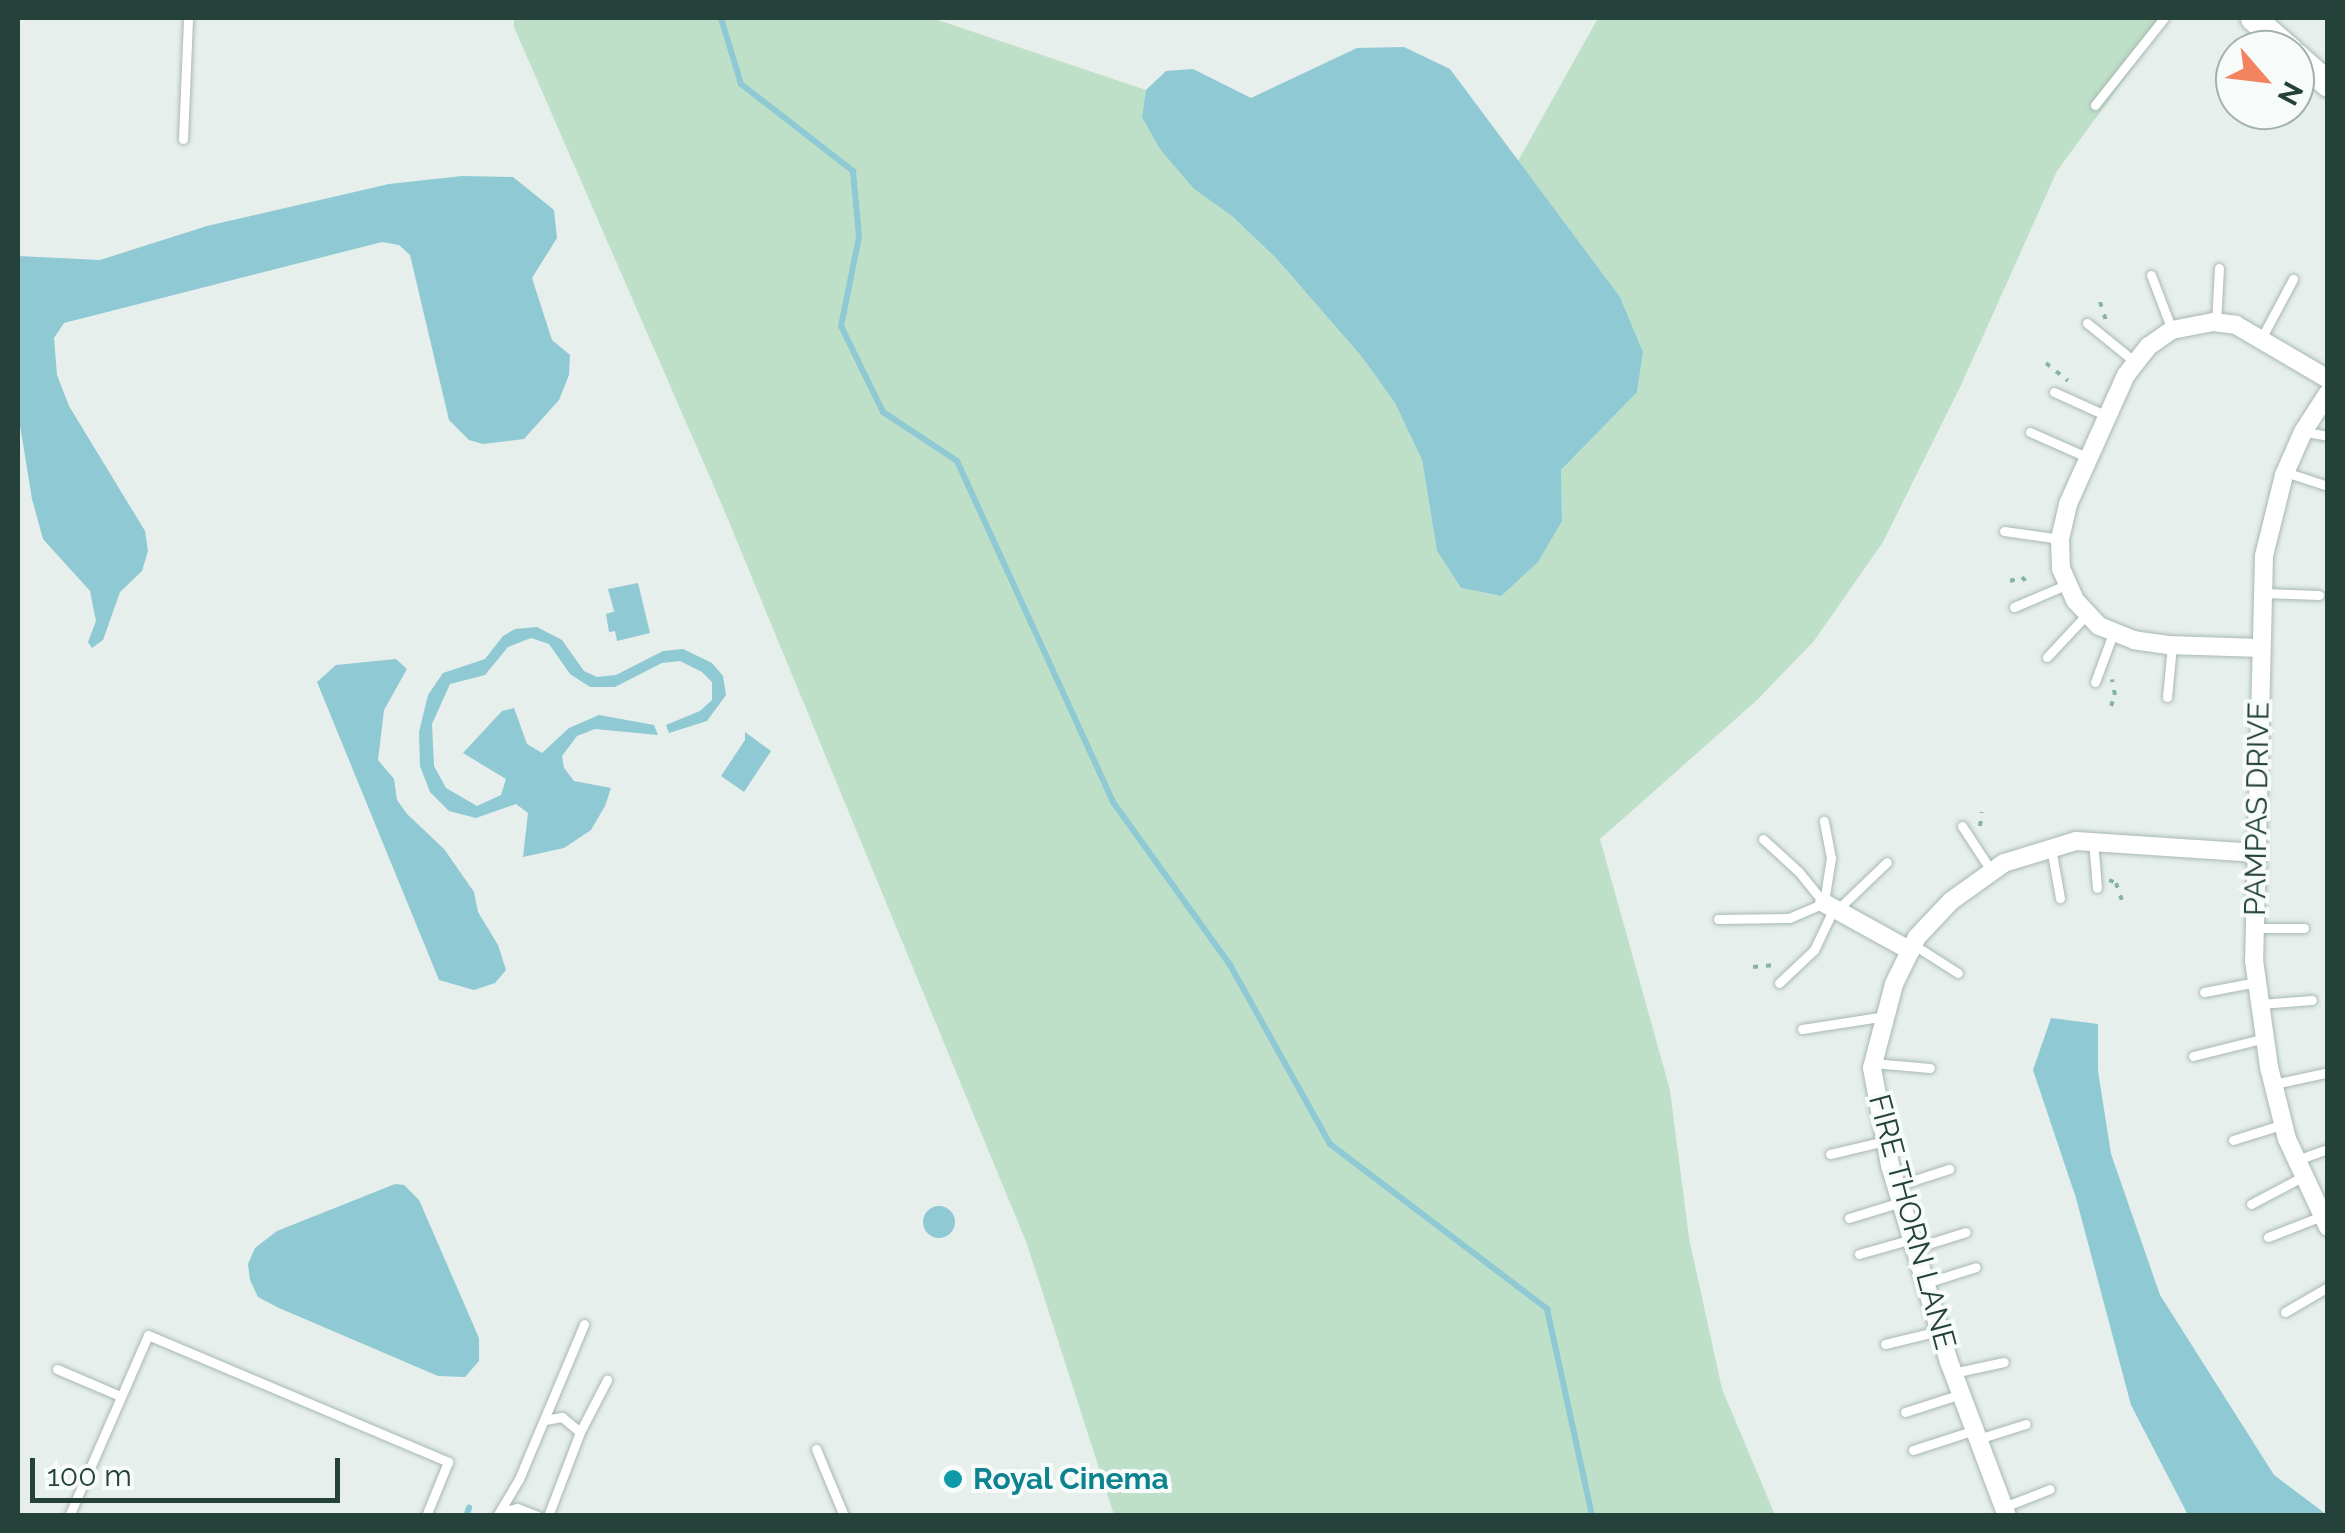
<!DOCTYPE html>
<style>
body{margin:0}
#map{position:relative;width:2345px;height:1533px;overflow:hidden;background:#e6efeb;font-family:Raleway,sans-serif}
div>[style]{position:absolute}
.green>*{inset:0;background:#bfe0c8}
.water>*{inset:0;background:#8ec9d4}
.round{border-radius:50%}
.stream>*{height:6px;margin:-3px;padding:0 3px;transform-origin:3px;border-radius:3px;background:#8ec9d4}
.path>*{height:4px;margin-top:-2px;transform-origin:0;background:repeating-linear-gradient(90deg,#86b3a5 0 5px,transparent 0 13px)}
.roads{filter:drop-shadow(0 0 2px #a8b8b2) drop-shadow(0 0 2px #a8b8b2)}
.lane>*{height:9px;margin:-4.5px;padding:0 4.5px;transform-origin:4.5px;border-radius:4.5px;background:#fff}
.street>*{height:18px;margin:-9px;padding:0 9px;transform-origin:9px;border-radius:9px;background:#fff}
.secondary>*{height:25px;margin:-12.5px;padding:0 12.5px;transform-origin:12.5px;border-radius:12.5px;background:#fff}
.dots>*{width:28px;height:28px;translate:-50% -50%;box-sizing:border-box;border:5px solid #f7fbf9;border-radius:50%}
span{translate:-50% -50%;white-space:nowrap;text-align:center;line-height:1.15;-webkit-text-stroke:8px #f7fbf9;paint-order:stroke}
.street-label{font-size:30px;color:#24423a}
.culture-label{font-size:30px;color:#0d838f;font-weight:700}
.left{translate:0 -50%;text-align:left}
.frame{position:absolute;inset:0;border:20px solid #24423a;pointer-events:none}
.north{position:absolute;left:2215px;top:30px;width:100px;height:100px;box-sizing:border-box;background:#f7fbf9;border:2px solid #a3b1ad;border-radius:50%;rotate:118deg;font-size:28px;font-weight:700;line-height:40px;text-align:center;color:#24423a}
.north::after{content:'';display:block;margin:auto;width:35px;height:45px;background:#f4845f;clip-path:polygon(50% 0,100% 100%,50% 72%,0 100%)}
.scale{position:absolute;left:30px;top:1458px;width:310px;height:45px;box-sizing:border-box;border:5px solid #24423a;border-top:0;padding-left:12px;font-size:30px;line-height:35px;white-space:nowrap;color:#24423a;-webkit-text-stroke:8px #f7fbf9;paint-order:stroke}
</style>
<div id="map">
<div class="green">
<i style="clip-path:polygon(514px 18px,932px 18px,1146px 90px,1142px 117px,1194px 189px,1232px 216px,1276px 258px,1362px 357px,1395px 403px,1422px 460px,1437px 551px,1461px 588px,1500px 596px,1562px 521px,1561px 470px,1637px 391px,1643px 352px,1620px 297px,1518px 161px,1598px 18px,2169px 18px,2057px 171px,1962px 383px,1883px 542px,1814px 641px,1756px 701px,1600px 839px,1670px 1090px,1689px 1238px,1722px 1389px,1775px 1515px,1114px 1515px,1027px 1244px,722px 505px,514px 27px)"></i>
</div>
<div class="water">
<i style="clip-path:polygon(1404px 47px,1450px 69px,1620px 297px,1643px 352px,1637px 392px,1561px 470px,1562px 521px,1538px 562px,1501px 596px,1461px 588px,1437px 551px,1422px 460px,1395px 403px,1362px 357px,1276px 258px,1232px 216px,1194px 189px,1160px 149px,1142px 117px,1146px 90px,1166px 71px,1193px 69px,1251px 98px,1357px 48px)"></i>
<i style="clip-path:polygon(462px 176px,513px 177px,554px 210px,557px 238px,532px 278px,552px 340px,570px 355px,569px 375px,559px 400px,524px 439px,483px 444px,469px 440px,449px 420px,410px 255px,399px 245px,382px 242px,64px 323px,54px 338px,57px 375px,69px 406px,145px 531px,148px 551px,142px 571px,120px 592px,103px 640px,92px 648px,88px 642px,96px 621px,90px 591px,43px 539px,32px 499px,18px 413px,18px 256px,100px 260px,207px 226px,389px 184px)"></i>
<i style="clip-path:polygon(638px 583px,650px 633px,617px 641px,615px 631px,609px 632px,606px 614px,619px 610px,614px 611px,608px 589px)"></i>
<i style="clip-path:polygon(537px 627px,562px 640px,584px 671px,597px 677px,616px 675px,663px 651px,683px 649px,712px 663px,723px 676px,726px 695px,707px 721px,669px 733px,666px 725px,700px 711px,712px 700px,712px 682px,702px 672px,680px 661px,662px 663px,615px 687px,590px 687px,570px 674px,549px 644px,531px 638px,508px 647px,485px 675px,450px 684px,432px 724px,434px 766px,446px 788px,477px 806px,501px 795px,506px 779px,463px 753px,502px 711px,514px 708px,527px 744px,542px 753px,569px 728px,599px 715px,654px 725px,658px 735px,595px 729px,577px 736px,562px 756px,564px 768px,574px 781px,611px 788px,605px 806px,591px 830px,564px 848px,523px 857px,528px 813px,516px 804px,476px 818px,449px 811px,430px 792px,420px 766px,419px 732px,428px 695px,443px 673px,485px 659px,503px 636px,515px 629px)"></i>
<i style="clip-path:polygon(396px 659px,407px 669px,384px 710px,378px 760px,394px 779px,397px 800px,407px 814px,444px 849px,474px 892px,478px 912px,498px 945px,506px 970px,495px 983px,474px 990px,439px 980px,317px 682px,336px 665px)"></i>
<i style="clip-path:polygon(745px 732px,771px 751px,744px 792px,721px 776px,745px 740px)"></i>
<i style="clip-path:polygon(2051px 1018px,2098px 1024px,2098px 1071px,2111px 1154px,2160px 1295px,2274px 1475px,2327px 1515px,2188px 1515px,2131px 1405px,2076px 1198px,2033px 1070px)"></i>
<i style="clip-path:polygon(395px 1184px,404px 1185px,419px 1200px,479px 1338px,479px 1361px,465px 1377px,438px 1376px,279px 1308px,258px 1297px,250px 1280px,248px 1264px,255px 1248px,277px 1231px)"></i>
<i class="round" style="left:923px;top:1206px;width:32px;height:32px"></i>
</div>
<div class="stream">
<i style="left:721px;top:18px;width:69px;rotate:73.1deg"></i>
<i style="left:741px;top:84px;width:142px;rotate:37.8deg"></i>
<i style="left:853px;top:171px;width:66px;rotate:84.8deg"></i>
<i style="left:859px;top:237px;width:91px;rotate:101.4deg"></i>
<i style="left:841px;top:326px;width:96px;rotate:64deg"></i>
<i style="left:883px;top:412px;width:89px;rotate:33.5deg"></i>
<i style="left:957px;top:461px;width:375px;rotate:65.4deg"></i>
<i style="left:1113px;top:802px;width:201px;rotate:54.3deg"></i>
<i style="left:1230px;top:965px;width:205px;rotate:60.8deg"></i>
<i style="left:1330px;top:1144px;width:273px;rotate:37.2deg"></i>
<i style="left:1547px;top:1309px;width:212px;rotate:77.7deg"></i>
<i style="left:466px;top:1516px;width:9px;rotate:-69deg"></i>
</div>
<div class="path">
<i style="left:2100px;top:302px;width:19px;rotate:72deg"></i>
<i style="left:2046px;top:363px;width:28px;rotate:39deg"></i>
<i style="left:2010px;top:581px;width:13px;rotate:-18deg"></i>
<i style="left:2022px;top:577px;width:11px;rotate:49deg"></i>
<i style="left:2111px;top:706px;width:12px;rotate:-70deg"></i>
<i style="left:2115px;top:695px;width:16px;rotate:-101deg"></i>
<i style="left:1980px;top:826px;width:14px;rotate:-82deg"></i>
<i style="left:2109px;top:880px;width:8px;rotate:23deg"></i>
<i style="left:2116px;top:883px;width:18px;rotate:71deg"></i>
<i style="left:1753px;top:967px;width:22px;rotate:-5deg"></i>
</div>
<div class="roads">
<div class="lane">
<i style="left:2095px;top:105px;width:111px;rotate:-51.6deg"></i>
<i style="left:183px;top:139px;width:121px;rotate:-87.6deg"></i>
<i style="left:2151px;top:275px;width:59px;rotate:69.1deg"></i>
<i style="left:2087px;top:323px;width:62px;rotate:39.1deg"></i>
<i style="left:2216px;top:323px;width:55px;rotate:-86.9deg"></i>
<i style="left:2262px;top:337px;width:66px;rotate:-61.9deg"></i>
<i style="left:2054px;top:392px;width:58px;rotate:24.4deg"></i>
<i style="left:2030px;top:432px;width:64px;rotate:23.8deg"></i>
<i style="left:2306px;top:432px;width:22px;rotate:10deg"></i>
<i style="left:2285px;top:472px;width:45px;rotate:18deg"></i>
<i style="left:2004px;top:531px;width:57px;rotate:8.1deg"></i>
<i style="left:2263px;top:593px;width:56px;rotate:2deg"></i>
<i style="left:2014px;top:607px;width:59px;rotate:-23.1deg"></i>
<i style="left:2047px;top:657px;width:60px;rotate:-47deg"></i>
<i style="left:2095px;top:682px;width:54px;rotate:-69.6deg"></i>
<i style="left:2167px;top:697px;width:52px;rotate:-84.5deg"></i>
<i style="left:1962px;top:826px;width:55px;rotate:56.9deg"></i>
<i style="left:1763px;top:839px;width:49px;rotate:42.5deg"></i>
<i style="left:1799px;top:872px;width:40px;rotate:51deg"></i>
<i style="left:2093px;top:841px;width:47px;rotate:85.1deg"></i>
<i style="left:2051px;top:848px;width:51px;rotate:79.8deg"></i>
<i style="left:1824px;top:902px;width:45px;rotate:-81deg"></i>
<i style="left:1831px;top:858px;width:38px;rotate:-101deg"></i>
<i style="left:1837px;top:910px;width:69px;rotate:-43.8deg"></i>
<i style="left:1718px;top:919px;width:71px;rotate:-0.8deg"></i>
<i style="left:1789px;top:918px;width:38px;rotate:-23deg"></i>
<i style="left:2255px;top:928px;width:49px"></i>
<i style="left:1914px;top:945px;width:52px;rotate:32.5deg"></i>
<i style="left:1779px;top:983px;width:48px;rotate:-43.3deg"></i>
<i style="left:1814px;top:950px;width:47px;rotate:-64.5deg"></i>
<i style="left:2204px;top:992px;width:54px;rotate:-10.7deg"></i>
<i style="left:2260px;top:1004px;width:52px;rotate:-4.4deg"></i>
<i style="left:1802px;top:1029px;width:85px;rotate:-8.8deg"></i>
<i style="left:2193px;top:1056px;width:74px;rotate:-14deg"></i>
<i style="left:1873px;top:1063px;width:57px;rotate:5deg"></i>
<i style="left:2274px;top:1084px;width:52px;rotate:-12.2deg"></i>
<i style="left:2233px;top:1140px;width:53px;rotate:-17.4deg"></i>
<i style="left:1830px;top:1154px;width:57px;rotate:-13.3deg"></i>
<i style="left:2297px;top:1160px;width:33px;rotate:-20deg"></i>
<i style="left:1896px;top:1186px;width:56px;rotate:-17.8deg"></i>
<i style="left:2251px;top:1204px;width:60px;rotate:-27.8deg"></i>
<i style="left:1849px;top:1218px;width:54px;rotate:-17.1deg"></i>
<i style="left:2268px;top:1237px;width:58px;rotate:-21.3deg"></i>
<i style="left:1915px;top:1248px;width:53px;rotate:-17.4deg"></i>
<i style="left:1859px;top:1254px;width:55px;rotate:-15.8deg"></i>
<i style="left:1926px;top:1283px;width:52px;rotate:-17.7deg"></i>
<i style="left:2285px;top:1312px;width:50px;rotate:-30.2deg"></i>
<i style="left:1885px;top:1344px;width:56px;rotate:-13.5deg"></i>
<i style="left:57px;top:1369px;width:69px;rotate:23.2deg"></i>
<i style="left:1953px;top:1373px;width:52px;rotate:-12.2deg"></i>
<i style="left:1905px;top:1412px;width:59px;rotate:-17.8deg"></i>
<i style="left:545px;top:1420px;width:17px;rotate:-10deg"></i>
<i style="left:562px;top:1417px;width:23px;rotate:40deg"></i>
<i style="left:1978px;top:1439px;width:50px;rotate:-17.4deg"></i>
<i style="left:816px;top:1449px;width:73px;rotate:67.3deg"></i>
<i style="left:1913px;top:1450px;width:65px;rotate:-17.9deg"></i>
<i style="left:2004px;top:1507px;width:49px;rotate:-21.4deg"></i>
<i style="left:501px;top:1512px;width:16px;rotate:-14deg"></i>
<i style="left:517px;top:1508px;width:22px;rotate:21deg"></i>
<i style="left:69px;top:1516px;width:197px;rotate:-66.4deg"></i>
<i style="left:148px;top:1335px;width:326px;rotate:22.9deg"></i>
<i style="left:448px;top:1462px;width:58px;rotate:112.2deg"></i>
<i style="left:497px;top:1516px;width:43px;rotate:-59.3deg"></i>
<i style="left:519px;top:1479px;width:168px;rotate:-67.2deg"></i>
<i style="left:548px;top:1516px;width:90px;rotate:-69.1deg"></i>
<i style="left:580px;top:1432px;width:59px;rotate:-62.6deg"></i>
</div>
<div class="street">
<i style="left:2328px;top:393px;width:46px;rotate:122.7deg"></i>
<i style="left:2303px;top:432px;width:47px;rotate:113.8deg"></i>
<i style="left:2284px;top:475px;width:83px;rotate:103.9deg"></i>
<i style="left:2264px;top:556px;width:404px;rotate:91.4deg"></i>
<i style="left:2254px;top:960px;width:108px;rotate:82deg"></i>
<i style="left:2269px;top:1067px;width:74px;rotate:76deg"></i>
<i style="left:2287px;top:1139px;width:97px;rotate:65deg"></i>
<i style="left:2261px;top:648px;width:93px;rotate:-178.2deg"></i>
<i style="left:2168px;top:645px;width:34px;rotate:-172deg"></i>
<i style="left:2134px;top:640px;width:38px;rotate:-158deg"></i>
<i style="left:2099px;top:626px;width:35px;rotate:-133deg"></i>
<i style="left:2075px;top:600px;width:34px;rotate:-114deg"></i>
<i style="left:2061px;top:569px;width:30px;rotate:-92deg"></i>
<i style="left:2060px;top:539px;width:36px;rotate:-77deg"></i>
<i style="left:2068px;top:504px;width:141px;rotate:-65.8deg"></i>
<i style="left:2126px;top:375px;width:37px;rotate:-52deg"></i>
<i style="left:2149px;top:346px;width:28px;rotate:-35deg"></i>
<i style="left:2172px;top:330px;width:42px;rotate:-11deg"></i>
<i style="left:2213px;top:322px;width:23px;rotate:7deg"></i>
<i style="left:2236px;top:325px;width:107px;rotate:30.4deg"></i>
<i style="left:1824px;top:903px;width:99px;rotate:28.9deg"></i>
<i style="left:2007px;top:1516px;width:165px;rotate:-110.6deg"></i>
<i style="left:1949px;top:1362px;width:206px;rotate:-106.7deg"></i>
<i style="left:1890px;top:1165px;width:99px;rotate:-100.5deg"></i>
<i style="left:1872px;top:1068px;width:87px;rotate:-75.3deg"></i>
<i style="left:1894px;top:984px;width:52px;rotate:-63.9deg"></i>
<i style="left:1917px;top:937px;width:50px;rotate:-46.6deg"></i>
<i style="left:1951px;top:901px;width:65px;rotate:-35.6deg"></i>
<i style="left:2004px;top:863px;width:75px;rotate:-17deg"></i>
<i style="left:2076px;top:841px;width:181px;rotate:3.8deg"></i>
</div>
<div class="secondary">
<i style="left:2253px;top:18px;width:49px;rotate:40.9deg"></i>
<i style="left:2295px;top:55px;width:44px;rotate:41.3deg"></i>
</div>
</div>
<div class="dots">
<i style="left:953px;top:1479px;background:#0f9aa8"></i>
</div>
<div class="street-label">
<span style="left:2257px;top:809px;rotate:-89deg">PAMPAS DRIVE</span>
<span style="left:1912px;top:1222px;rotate:75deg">FIRE THORN LANE</span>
</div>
<div class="culture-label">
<span class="left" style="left:973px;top:1479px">Royal Cinema</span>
</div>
<div class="frame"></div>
<div class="north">N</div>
<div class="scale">100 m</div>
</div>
